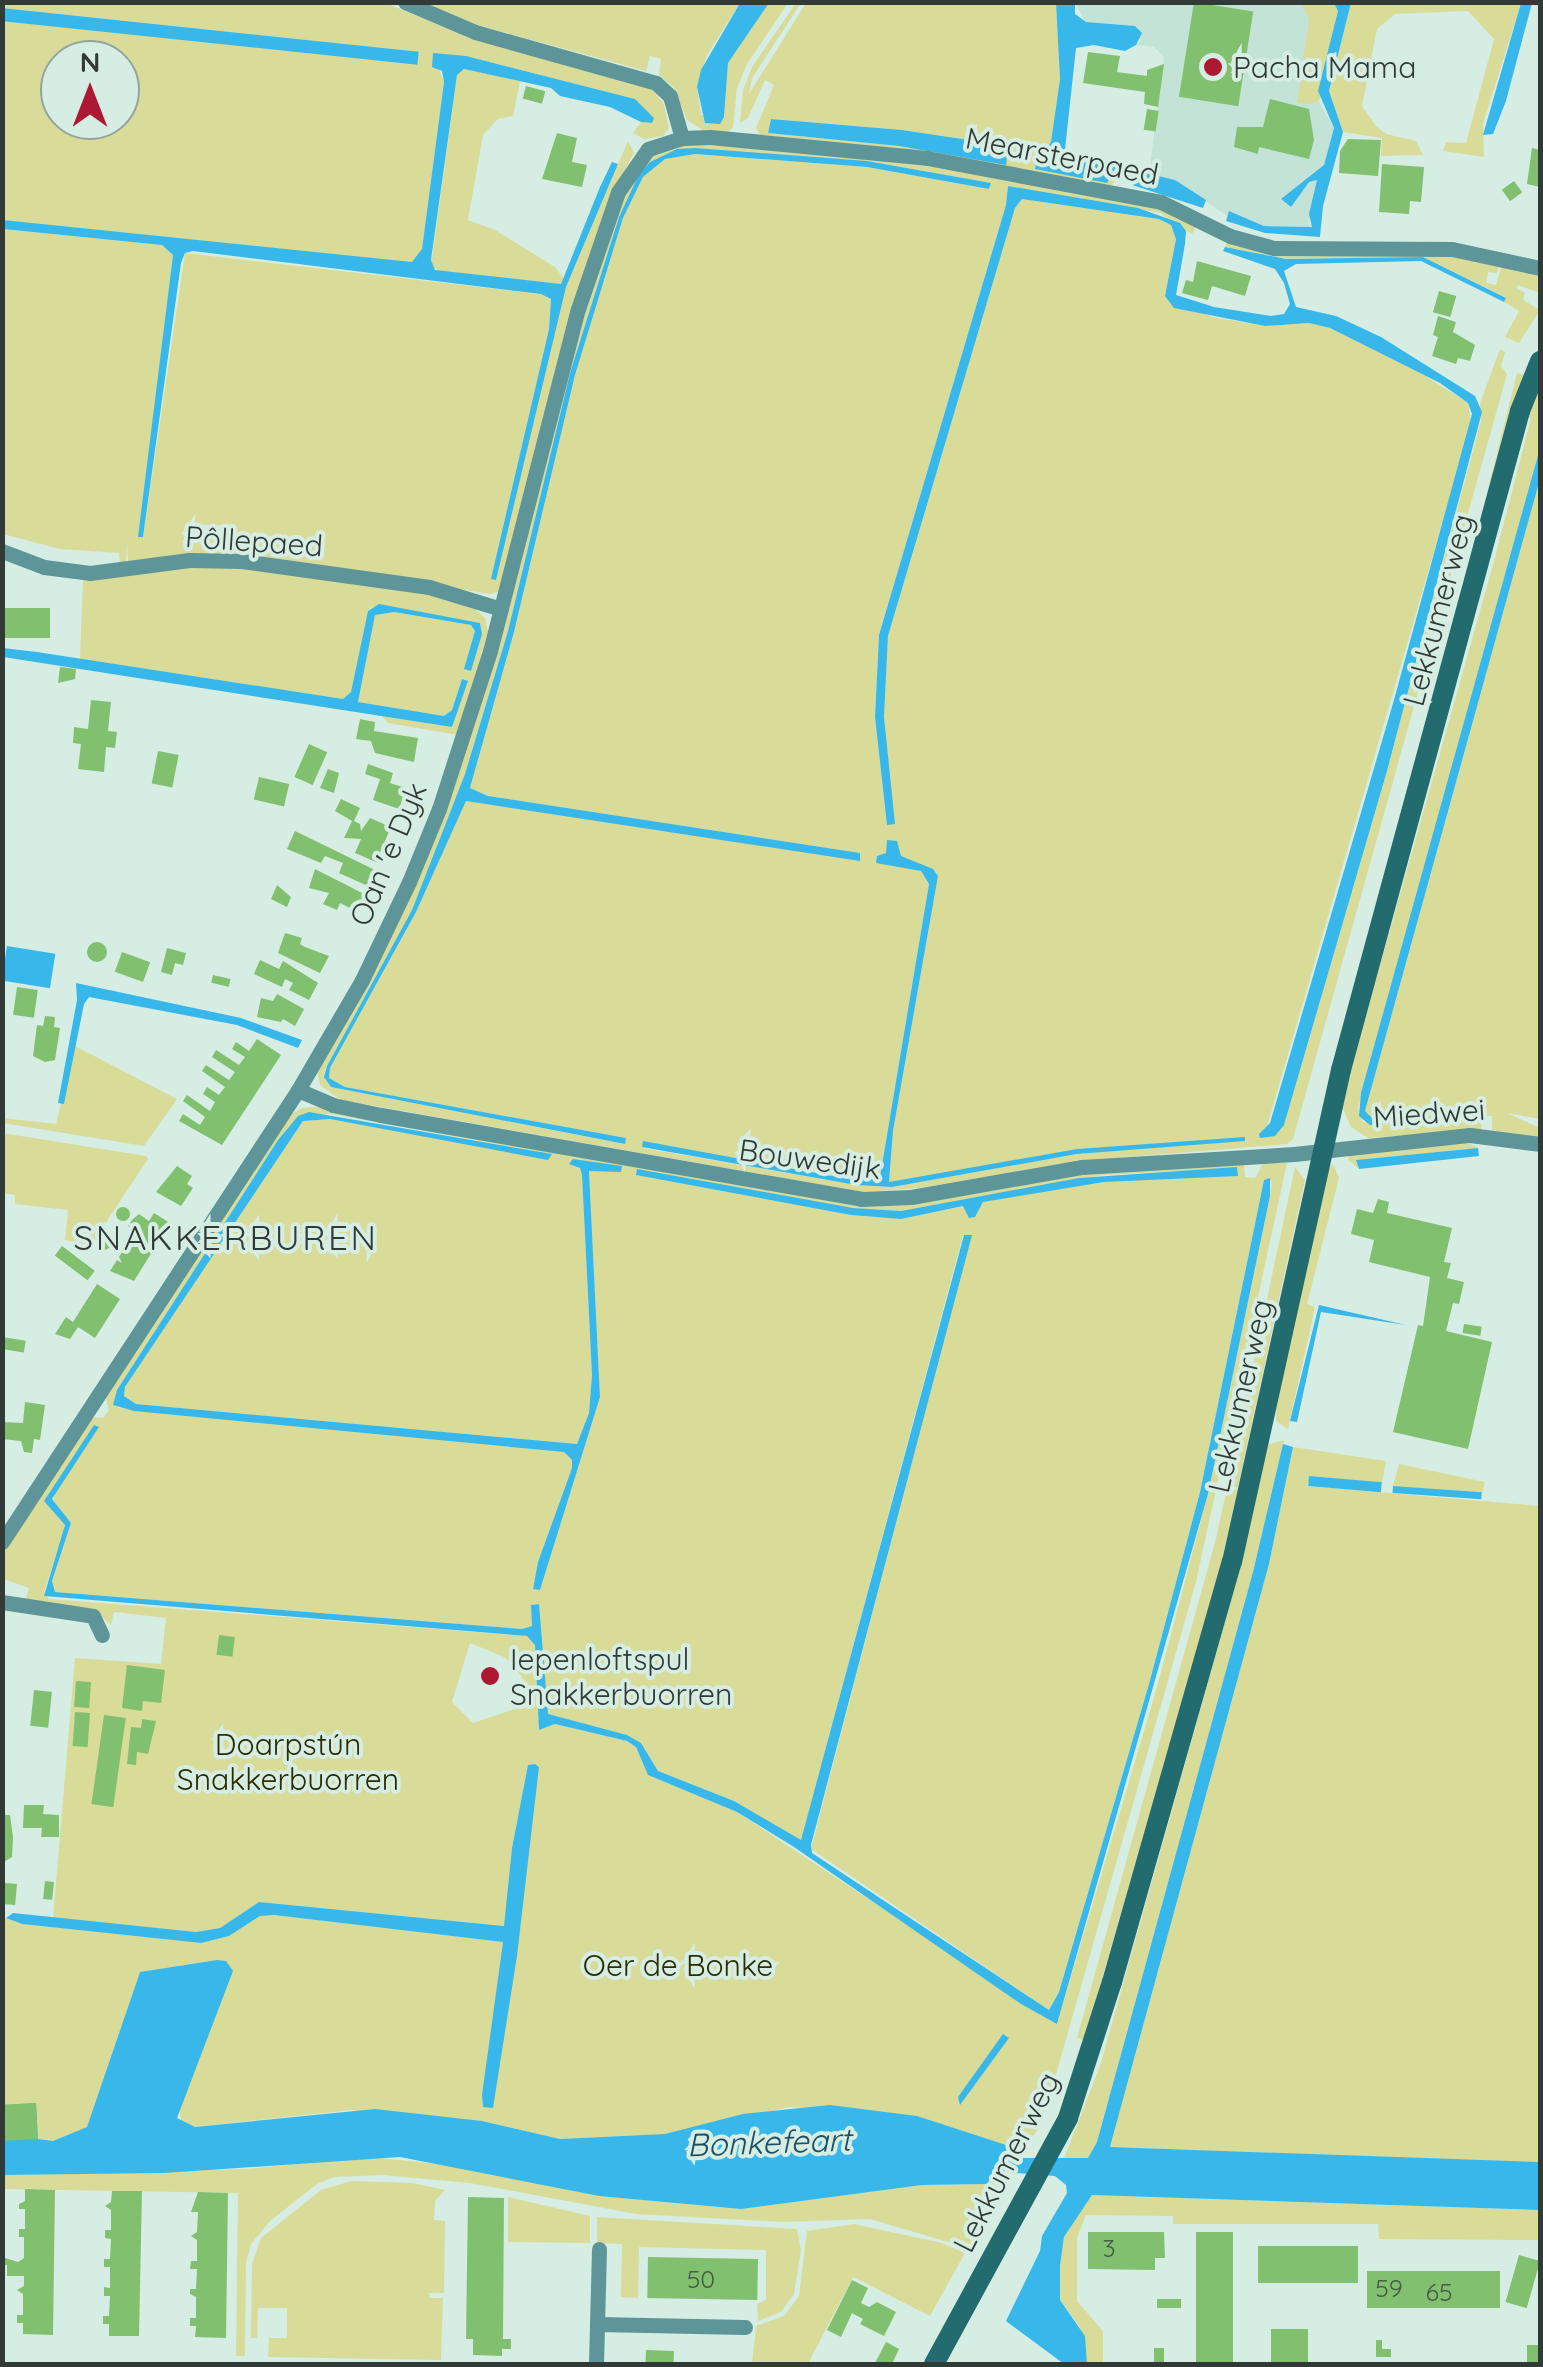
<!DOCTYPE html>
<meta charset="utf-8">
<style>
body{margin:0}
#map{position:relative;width:1543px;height:2367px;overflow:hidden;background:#d6ede3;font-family:Quicksand,sans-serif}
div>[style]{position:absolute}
.built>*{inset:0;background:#c4e3d7}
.green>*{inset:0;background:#d9db99;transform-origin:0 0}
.water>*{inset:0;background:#38b8ea;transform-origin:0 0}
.building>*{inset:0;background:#80c06f;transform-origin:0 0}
.round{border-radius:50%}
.minor>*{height:15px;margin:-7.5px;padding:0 7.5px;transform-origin:7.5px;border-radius:7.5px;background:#5e9598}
.secondary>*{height:20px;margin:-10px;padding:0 10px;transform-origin:10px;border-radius:10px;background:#226b6e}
.dots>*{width:28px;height:28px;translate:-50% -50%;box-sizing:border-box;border:5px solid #d6ede3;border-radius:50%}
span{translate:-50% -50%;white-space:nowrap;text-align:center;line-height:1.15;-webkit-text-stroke:8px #d6ede3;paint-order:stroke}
.number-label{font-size:25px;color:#455c45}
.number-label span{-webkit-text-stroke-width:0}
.poi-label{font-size:30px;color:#313a37}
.left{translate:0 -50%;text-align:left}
.street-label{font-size:30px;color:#313a37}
.park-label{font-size:30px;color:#2c2c00}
.water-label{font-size:32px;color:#1e5065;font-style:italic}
.quarter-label{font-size:35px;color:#313a37;letter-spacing:2.5px}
.frame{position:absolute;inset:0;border:5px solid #313a37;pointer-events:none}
.north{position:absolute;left:40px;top:40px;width:100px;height:100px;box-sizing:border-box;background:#d6ede3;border:2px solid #94a59e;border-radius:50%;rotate:0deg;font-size:28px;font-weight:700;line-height:40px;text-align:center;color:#313a37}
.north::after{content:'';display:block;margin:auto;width:35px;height:45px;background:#ad1833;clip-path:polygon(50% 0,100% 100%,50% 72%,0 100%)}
</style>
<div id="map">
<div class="built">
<i style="clip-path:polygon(1075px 2px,1334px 3px,1319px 101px,1334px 128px,1308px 223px,1312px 227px,1264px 226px,1230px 211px,1227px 216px,1175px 180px,1149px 173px,1164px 57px,1154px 47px,1136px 45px,1142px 39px,1121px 25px,1085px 22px)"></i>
</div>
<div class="green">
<i style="clip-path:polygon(evenodd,2px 3px,386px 3px,472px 39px,651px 89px,663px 102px,669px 128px,663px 136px,644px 139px,633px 133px,641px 122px,652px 123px,635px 99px,466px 56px,438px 67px,444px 82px,422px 249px,412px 263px,3px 220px,3px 21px,182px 38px,418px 52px,3px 8px,2px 3px,60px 60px,120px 60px,120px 120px,60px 120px,60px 60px)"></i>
<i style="clip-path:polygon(424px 3px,740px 3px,707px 55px,697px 87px,701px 115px,724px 117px,728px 63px,769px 3px,788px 3px,747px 64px,737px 88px,733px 128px,725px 133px,704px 131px,687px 120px,674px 88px,659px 75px,661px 59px,650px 56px,646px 71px,477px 25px)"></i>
<i style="clip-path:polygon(evenodd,796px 3px,801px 3px,752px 78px,749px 94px,806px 3px,1056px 3px,1060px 79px,1051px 143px,1035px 168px,1114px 177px,1116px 167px,1116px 180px,1110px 187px,761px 136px,756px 128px,774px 85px,765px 80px,748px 118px,740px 123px,743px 90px,752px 67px,796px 3px,771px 119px,902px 130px,1008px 146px,1006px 164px,899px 146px,768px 133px,771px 119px)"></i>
<i style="clip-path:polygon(1301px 3px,1334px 3px,1338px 10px,1319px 101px,1310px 104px,1297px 103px,1309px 19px)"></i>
<i style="clip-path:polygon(1351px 3px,1521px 3px,1483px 124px,1484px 157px,1443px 151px,1446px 142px,1466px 143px,1494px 39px,1468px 11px,1395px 14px,1377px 29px,1362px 106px,1376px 126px,1386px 134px,1416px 141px,1423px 155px,1381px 156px,1382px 138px,1343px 132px,1329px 91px)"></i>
<i style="clip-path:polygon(464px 69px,520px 81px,513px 116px,498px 119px,483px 135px,468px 220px,495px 230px,555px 267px,564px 279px,561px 284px,441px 272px,431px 266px,457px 75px)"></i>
<i style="clip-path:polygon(628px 141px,634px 153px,613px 191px,500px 591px,490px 594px,273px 560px,128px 565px,127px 541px,126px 565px,120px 566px,119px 553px,60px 549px,3px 534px,3px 229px,162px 245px,173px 255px,139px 537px,143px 537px,185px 253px,541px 294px,551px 299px,549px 329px,492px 579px,566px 287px)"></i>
<i style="clip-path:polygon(evenodd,710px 142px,892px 158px,1158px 207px,1197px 224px,1192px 234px,1160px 213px,1008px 186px,1006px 205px,879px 635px,875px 717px,887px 825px,884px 717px,888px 636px,1015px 208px,1022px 199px,1159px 219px,1171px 225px,1176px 239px,1165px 296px,1212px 317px,1265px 326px,1309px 323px,1330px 328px,1403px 362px,1468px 403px,1471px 424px,1266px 1130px,1284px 1125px,1387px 771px,1481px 421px,1480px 403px,1500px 349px,1505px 352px,1501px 366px,1507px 374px,1293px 1139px,1287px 1144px,1079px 1161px,920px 1188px,862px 1192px,341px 1100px,320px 1085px,317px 1070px,415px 885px,455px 785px,496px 651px,568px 364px,622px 194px,650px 155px,671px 145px,710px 142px,677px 149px,867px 161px,990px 183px,989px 189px,867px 167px,695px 154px,665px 159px,643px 177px,623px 218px,575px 375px,514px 632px,470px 788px,488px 796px,860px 853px,466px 801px,416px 912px,330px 1068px,329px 1078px,345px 1087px,626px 1138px,624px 1144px,331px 1087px,324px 1072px,327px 1066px,412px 910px,465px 774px,508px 631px,570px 373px,619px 217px,639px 174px,677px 149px,710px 142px,887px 841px,905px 860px,933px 869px,938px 876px,893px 1131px,889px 1183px,1077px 1149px,1245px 1139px,1077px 1154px,892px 1187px,856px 1185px,643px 1148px,643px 1142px,854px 1180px,880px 1177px,929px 884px,921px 871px,877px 856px,886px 853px,887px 841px)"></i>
<i style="clip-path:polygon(1227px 242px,1439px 253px,1500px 263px,1497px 273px,1488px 272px,1486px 283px,1496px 285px,1502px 264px,1540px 276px,1540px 293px,1518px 285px,1516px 288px,1525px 293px,1523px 300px,1540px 310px,1519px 343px,1505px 337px,1519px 311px,1504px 302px,1505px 297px,1423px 257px,1286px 259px,1225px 247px)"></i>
<i style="left:1517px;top:373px;width:8px;height:796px;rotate:14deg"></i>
<i style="clip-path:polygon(1540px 384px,1540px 448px,1358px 1108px,1363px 1122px,1476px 1112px,1373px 1120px,1365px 1111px,1540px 479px,1540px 1119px,1507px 1113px,1540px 1128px,1540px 1138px,1492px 1130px,1492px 1116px,1482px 1116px,1481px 1130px,1368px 1138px,1351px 1127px,1341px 1104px,1493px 565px,1531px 418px,1527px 415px)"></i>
<i style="clip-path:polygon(215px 564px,427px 592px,474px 608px,485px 618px,488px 631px,458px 735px,388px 723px,382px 716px,452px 727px,467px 681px,462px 679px,452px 710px,444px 716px,358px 702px,375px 614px,394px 612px,471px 625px,475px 631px,465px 668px,480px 623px,370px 607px,351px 692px,343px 699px,80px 659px,83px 578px)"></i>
<i style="clip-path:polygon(75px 1046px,177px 1099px,144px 1146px,3px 1123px,2px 1118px,56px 1124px)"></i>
<i style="clip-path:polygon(evenodd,319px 1107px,864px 1205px,894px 1205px,1083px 1174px,1244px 1164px,1245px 1177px,1255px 1178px,1263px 1163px,1287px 1163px,1196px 1582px,1049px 2099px,1038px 2129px,1017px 2158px,917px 2116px,790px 2107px,665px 2134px,560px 2139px,482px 2121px,351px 2110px,195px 2127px,182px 2124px,179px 2110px,217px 1960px,140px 1972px,88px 2127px,53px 2141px,38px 2139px,36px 2103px,3px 2105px,3px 1917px,22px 1924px,201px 1943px,229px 1936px,260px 1916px,274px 1915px,503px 1942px,482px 2102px,528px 1846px,539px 1767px,535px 1764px,528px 1765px,512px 1848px,505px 1926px,259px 1902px,220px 1928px,196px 1932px,53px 1918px,75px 1658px,161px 1664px,166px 1618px,114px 1612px,111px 1625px,94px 1610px,25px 1602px,29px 1588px,3px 1579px,3px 1553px,93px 1417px,103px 1418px,109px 1410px,106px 1398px,289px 1116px,302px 1108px,319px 1107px,331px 1114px,551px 1154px,330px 1119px,303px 1121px,125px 1387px,124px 1396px,136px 1404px,577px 1444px,589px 1413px,592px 1375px,582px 1175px,580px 1168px,570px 1164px,621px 1171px,589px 1171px,600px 1397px,540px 1590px,533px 1588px,538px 1562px,572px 1468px,572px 1460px,564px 1452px,118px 1408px,117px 1390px,278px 1140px,298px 1116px,331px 1114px,319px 1107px,1238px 1168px,1078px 1185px,983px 1202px,975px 1217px,970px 1217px,963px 1206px,902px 1219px,851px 1215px,636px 1175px,853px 1208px,901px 1211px,1104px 1175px,1238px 1168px,319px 1107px,1264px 1180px,1272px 1181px,1270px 1196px,1208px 1494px,1157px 1687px,1057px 2024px,737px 1812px,648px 1775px,636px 1747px,627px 1741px,555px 1724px,541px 1730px,535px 1645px,527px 1636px,49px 1599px,44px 1592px,65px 1529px,63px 1520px,44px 1501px,55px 1492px,53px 1505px,71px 1523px,52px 1581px,55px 1592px,522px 1629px,533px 1626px,531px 1605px,538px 1604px,548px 1714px,641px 1743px,658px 1771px,734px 1801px,801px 1841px,963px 1235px,971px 1235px,811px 1849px,1049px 2010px,1059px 1992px,1149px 1684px,1200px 1492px,1264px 1180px,319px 1107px,470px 1643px,504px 1657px,515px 1666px,527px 1686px,526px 1705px,473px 1723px,452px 1702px,470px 1643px)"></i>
<i style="clip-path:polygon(2px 1133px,146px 1156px,148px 1159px,91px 1245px,65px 1240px,68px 1210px,15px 1204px,15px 1195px,3px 1193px)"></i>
<i style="clip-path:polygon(1465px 1141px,1478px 1148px,1357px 1160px,1359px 1169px,1348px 1160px,1349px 1155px)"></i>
<i style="clip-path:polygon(1333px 1164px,1339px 1178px,1307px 1304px,1315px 1307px,1288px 1429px,1276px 1421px,1276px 1405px,1327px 1170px)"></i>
<i style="clip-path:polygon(1295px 1167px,1305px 1180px,1216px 1587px,1084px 2040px,1077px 2038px,1216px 1539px)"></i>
<i style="clip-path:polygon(1284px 1440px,1253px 1572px,1097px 2142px,1088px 2158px,1063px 2161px,1100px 2066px,1238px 1576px,1267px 1445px)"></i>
<i style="clip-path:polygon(1293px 1447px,1386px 1461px,1382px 1483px,1310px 1476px,1307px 1486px,1540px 1506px,1540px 2162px,1110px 2147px,1269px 1564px)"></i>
<i style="clip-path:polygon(1399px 1464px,1485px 1482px,1482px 1493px,1393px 1486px)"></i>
<i style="clip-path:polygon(370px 2157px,457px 2166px,599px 2196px,741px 2209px,922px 2185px,986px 2184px,991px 2177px,1009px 2172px,968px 2248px,870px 2219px,783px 2222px,636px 2214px,470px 2183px,383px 2175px,334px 2177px,317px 2184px,270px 2221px,251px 2244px,246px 2263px,245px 2356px,236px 2356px,238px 2193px,3px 2189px,3px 2175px,245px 2169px)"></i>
<i style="clip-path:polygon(351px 2181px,412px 2183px,445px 2190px,435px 2201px,434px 2220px,445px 2221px,444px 2293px,429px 2293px,430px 2298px,443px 2298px,441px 2360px,268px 2357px,269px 2338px,287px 2338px,287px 2308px,258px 2308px,257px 2338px,251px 2338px,252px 2264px,261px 2238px,321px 2190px)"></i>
<i style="clip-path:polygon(1091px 2195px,1540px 2210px,1540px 2240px,1379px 2239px,1378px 2224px,1173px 2224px,1173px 2216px,1086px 2215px,1077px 2238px,1077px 2301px,1103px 2331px,1103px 2364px,1087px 2364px,1080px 2327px,1060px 2300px,1060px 2266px,1064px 2237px)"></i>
<i style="clip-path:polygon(508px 2197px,590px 2216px,590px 2243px,508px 2242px)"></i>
<i style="clip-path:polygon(597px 2217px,797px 2229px,801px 2250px,794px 2294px,781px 2312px,758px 2321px,757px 2304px,766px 2300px,766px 2250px,639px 2247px,638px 2298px,621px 2297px,622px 2244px,597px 2243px)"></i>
<i style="clip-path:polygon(854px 2224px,942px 2243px,965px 2253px,930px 2316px,853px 2277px,808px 2364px,752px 2364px,756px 2326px,784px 2316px,799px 2296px,807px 2231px)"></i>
</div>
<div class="water">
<i style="clip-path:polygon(740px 3px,769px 3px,728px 63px,724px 117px,720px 124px,705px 123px,697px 87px,701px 70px)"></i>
<i style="clip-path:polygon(1056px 3px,1075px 3px,1075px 14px,1086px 22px,1135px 26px,1142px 33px,1136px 45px,1125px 51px,1094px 45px,1076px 48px,1064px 159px,1116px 167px,1107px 183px,1035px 169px,1038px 152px,1046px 150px,1051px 142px,1060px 79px)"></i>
<i style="clip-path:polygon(1334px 3px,1351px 3px,1329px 91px,1343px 132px,1323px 206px,1320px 237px,1265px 233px,1226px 221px,1229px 211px,1264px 226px,1312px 227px,1309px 214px,1317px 180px,1309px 182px,1291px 207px,1281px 199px,1324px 165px,1334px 128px,1318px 91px,1338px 11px)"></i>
<i style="clip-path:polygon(1521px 3px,1532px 3px,1506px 101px,1493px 134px,1483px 135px)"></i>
<i style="left:2px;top:8px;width:419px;height:13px;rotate:6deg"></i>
<i style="clip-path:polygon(433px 53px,466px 56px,635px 99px,654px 118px,652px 123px,641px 122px,610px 107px,560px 96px,551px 88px,464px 69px,457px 75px,431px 260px,435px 270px,561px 284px,600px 187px,612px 162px,618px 164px,566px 287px,496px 580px,491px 579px,549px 329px,551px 299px,541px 294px,193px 251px,185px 253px,181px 263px,143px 537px,138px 537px,173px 255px,162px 245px,3px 229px,3px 220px,412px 262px,422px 249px,444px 82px,442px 71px,432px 67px)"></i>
<i style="clip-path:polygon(771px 119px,902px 130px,1009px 146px,1006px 165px,899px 146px,768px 133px)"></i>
<i style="clip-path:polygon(695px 148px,867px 161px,991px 183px,989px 189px,867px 167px,695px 154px,665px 159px,643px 177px,623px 218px,575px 375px,514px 632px,470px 788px,488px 796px,860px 853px,860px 861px,466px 801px,416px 912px,330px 1068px,329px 1078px,345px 1087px,626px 1138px,625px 1144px,331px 1087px,324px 1077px,327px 1066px,412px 910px,465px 774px,508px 631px,570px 373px,619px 217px,639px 174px,650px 162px,677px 149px)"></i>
<i style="clip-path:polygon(1134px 170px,1175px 180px,1206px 200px,1203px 208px,1132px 185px)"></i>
<i style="clip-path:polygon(1008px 186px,1138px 208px,1180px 223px,1186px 231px,1185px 244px,1176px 295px,1214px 307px,1271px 316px,1284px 314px,1290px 304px,1284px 283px,1275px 269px,1223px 251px,1225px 247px,1286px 259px,1423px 257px,1506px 298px,1504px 302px,1421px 261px,1296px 264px,1284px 271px,1296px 307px,1336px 316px,1381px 337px,1475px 396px,1482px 412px,1387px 771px,1284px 1125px,1275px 1136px,1260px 1138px,1259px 1134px,1270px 1123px,1394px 700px,1472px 414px,1468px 403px,1440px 383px,1330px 328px,1309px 323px,1265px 326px,1174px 308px,1165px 296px,1176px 239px,1171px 225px,1159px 219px,1022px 199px,1015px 208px,888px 636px,884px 717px,895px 824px,887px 825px,875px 717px,879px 635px,1006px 205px)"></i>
<i style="clip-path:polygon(1540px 448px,1540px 479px,1365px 1111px,1374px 1120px,1479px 1116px,1370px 1125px,1359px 1116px,1361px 1093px)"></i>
<i style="clip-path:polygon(379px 604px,480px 623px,482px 634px,471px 671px,464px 669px,475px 631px,471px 625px,394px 612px,375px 615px,358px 702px,444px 716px,452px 710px,462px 679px,468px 681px,452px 727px,3px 657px,3px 648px,37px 652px,343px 699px,351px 692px,368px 611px)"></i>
<i style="clip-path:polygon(887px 840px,897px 841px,901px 856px,933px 869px,938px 876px,893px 1131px,889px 1182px,1077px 1149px,1245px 1137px,1245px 1141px,1077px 1154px,892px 1187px,856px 1185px,642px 1147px,643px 1141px,854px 1180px,880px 1177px,929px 884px,921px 871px,876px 863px,877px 856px,886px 853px)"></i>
<i style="left:7px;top:946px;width:49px;height:35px;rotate:9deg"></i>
<i style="clip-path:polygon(76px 983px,241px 1018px,302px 1040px,298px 1048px,237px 1025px,89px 997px,84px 1004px,64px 1104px,58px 1103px,77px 1000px)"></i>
<i style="clip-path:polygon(309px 1112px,552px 1154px,548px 1160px,330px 1119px,303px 1121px,125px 1387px,124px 1396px,136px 1404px,577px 1444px,589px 1413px,592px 1375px,582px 1175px,580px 1168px,569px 1164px,573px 1159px,622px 1166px,621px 1172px,589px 1171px,600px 1397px,540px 1590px,533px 1589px,538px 1562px,572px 1468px,572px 1460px,564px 1452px,134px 1411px,113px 1405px,117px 1390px,278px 1140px,298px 1116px)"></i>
<i style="clip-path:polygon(1478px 1148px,1479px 1156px,1359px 1169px,1356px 1160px)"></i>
<i style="clip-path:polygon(1237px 1167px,1238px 1176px,1104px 1182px,983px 1202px,975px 1217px,969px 1218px,963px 1206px,901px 1219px,851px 1215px,636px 1175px,637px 1169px,853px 1208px,901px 1211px,1079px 1178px)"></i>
<i style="clip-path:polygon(1270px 1178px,1270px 1196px,1208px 1494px,1057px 2024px,1021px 2004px,794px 1847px,737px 1812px,648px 1775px,636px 1747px,627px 1741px,555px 1724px,539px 1730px,535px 1645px,527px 1636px,44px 1596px,65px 1525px,44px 1501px,94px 1425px,99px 1427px,52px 1499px,71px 1523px,52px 1581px,55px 1592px,522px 1629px,532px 1626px,531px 1605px,539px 1604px,548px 1714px,627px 1735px,641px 1743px,658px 1771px,734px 1801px,801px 1840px,964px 1235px,972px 1235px,811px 1845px,812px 1853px,1049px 2010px,1059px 1992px,1149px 1684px,1200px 1492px,1264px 1180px)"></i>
<i style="clip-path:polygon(1319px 1305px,1406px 1325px,1321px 1312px,1297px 1422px,1290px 1421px)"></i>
<i style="clip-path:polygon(1283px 1444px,1293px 1447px,1269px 1564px,1110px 2147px,1540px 2162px,1540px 2210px,1092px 2195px,1064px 2237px,1060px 2266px,1060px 2300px,1085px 2336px,1087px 2364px,1064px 2364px,1006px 2321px,1040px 2251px,1042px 2236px,1067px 2193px,1066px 2185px,1055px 2176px,1005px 2172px,991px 2177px,987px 2184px,922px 2185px,741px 2209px,599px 2196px,400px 2157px,164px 2173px,3px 2175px,3px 2105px,36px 2103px,38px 2139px,53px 2141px,87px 2127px,140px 1972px,217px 1960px,226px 1961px,233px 1971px,177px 2118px,195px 2127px,375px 2109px,482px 2121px,560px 2139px,665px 2134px,743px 2114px,830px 2105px,917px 2116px,1009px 2146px,1018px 2158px,1088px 2158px,1097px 2142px,1253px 1572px)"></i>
<i style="left:1309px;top:1476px;width:73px;height:10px;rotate:5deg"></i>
<i style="left:1393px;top:1486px;width:89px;height:7px;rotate:4deg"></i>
<i style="clip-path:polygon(535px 1764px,539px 1767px,517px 1956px,493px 2108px,483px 2107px,482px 2095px,503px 1942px,274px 1915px,260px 1916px,229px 1936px,201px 1943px,22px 1924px,6px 1918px,13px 1913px,196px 1932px,220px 1928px,259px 1902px,504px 1926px,512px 1848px,528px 1765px)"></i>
<i style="clip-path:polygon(1003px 2034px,1009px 2038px,960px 2105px,958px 2097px)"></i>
</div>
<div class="building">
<i style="left:1194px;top:2px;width:60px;height:96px;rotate:9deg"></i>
<i style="clip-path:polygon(1088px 52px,1120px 56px,1117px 72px,1147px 76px,1147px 70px,1164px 64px,1158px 107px,1144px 104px,1145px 92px,1083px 83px)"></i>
<i style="left:526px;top:86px;width:20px;height:13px;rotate:15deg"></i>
<i style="clip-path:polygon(1270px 99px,1309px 109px,1314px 140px,1309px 159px,1259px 147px,1258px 154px,1234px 147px,1237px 127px,1263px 127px)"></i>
<i style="left:1147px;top:109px;width:12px;height:21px;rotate:9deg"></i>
<i style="clip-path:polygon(557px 133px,577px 138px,572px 162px,587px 165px,582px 187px,542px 179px)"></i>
<i style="clip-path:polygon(1348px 139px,1381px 140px,1378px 176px,1339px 173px,1340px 151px)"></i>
<i style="clip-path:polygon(1532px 148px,1540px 150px,1540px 187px,1527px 184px)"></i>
<i style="clip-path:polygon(1382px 164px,1424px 167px,1421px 202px,1410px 201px,1409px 214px,1379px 212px)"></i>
<i style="left:1514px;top:181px;width:14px;height:15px;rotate:54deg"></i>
<i style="clip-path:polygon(1197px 261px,1251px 276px,1245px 296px,1212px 286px,1208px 300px,1182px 293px,1186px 280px,1193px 282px)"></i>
<i style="left:1439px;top:291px;width:18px;height:22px;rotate:16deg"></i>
<i style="clip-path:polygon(1438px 316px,1456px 322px,1453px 332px,1475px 345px,1470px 361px,1458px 358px,1456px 364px,1432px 356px,1438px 337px,1433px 335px)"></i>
<i style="left:2px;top:608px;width:48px;height:30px"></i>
<i style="clip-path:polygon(60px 667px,76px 669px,75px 679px,58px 683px)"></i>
<i style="clip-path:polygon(91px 700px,111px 702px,108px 731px,117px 732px,115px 748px,106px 747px,104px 772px,78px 769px,81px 744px,73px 743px,74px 727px,88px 729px)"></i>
<i style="clip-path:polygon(360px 719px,375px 722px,374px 731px,418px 738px,414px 762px,375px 753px,371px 741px,356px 739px)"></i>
<i style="left:309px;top:744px;width:20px;height:36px;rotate:24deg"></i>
<i style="left:158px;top:751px;width:21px;height:33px;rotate:11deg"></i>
<i style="clip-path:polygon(368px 764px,393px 773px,390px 783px,406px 788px,399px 809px,373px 800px,380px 779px,365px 774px)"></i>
<i style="clip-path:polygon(328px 769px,339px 773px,334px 793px,320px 788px)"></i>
<i style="left:259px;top:777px;width:31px;height:23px;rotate:13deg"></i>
<i style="clip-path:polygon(341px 799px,360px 808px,354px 821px,360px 824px,361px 831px,370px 818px,391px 827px,376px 862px,355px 853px,361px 839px,344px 838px,352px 821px,335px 811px)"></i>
<i style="clip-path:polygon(295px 831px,375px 870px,368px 886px,339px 873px,343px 863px,325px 856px,321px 863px,287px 849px)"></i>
<i style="clip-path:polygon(315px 869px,364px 894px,356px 911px,340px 903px,337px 910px,323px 904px,329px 893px,309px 888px)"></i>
<i style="clip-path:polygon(277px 885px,291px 897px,287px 907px,271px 899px)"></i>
<i style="clip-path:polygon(285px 933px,302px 938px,300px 944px,305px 947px,329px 956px,320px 973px,278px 953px)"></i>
<i class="round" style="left:87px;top:942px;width:20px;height:20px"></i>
<i style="clip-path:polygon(167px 948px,186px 953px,183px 965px,175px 963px,172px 975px,161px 972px)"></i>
<i style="left:122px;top:952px;width:30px;height:21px;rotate:20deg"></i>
<i style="clip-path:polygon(260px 960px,279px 969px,283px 961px,318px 983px,309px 1000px,289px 990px,293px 983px,285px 979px,282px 987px,254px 974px)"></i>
<i style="left:213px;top:975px;width:18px;height:8px;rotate:13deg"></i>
<i style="left:17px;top:987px;width:21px;height:28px;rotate:8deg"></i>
<i style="clip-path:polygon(277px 994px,304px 1009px,295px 1026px,283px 1019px,281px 1022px,257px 1017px,261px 998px,273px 1001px)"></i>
<i style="clip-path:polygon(45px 1016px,55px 1017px,54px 1027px,60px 1028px,55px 1060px,45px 1062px,33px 1056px,37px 1025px,43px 1026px)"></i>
<i style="clip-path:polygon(257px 1039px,281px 1055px,222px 1145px,179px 1121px,183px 1114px,200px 1125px,205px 1117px,183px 1101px,187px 1095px,210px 1111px,215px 1102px,203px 1094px,207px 1087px,219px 1095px,225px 1087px,202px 1071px,206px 1065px,229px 1080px,235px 1072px,212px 1057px,216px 1050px,239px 1065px,245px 1057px,232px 1049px,236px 1042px,249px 1051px)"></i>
<i style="clip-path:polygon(177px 1166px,192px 1176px,187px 1184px,193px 1188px,181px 1206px,156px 1192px)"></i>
<i style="clip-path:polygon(1378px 1199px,1389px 1202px,1387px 1213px,1452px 1228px,1444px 1262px,1451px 1263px,1447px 1278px,1464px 1282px,1459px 1304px,1453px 1303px,1446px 1331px,1492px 1342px,1468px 1449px,1393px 1432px,1418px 1325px,1423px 1326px,1430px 1277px,1369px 1262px,1374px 1240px,1351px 1234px,1357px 1209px,1373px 1213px)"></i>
<i class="round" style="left:116px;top:1207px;width:14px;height:14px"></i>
<i style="clip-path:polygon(154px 1213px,170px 1223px,134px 1281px,110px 1271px,117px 1260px,122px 1263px,119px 1257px,130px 1239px,135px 1242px,141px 1234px,128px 1226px,132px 1220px,139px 1214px,149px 1221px)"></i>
<i class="round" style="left:97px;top:1236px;width:14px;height:14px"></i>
<i style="left:62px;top:1246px;width:41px;height:12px;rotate:37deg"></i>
<i style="clip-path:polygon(97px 1284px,120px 1299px,95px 1338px,78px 1327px,70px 1339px,55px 1334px,66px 1317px,73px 1322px)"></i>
<i style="left:1464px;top:1324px;width:18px;height:9px;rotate:9deg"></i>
<i style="left:2px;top:1337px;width:24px;height:12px;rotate:9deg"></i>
<i style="clip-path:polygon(25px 1402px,45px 1405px,40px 1440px,34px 1439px,32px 1453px,24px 1452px,21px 1441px,2px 1439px,2px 1422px,23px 1423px)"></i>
<i style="left:219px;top:1635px;width:16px;height:20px;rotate:7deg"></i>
<i style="clip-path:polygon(127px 1665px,165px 1670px,161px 1703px,143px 1701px,142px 1711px,122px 1708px)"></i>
<i style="left:76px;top:1681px;width:15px;height:26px;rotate:4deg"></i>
<i style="left:34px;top:1690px;width:18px;height:36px;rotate:6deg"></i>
<i style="left:75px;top:1712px;width:15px;height:34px;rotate:4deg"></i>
<i style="left:104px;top:1715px;width:22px;height:90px;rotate:8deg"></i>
<i style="clip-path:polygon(142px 1719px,156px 1721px,148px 1754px,137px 1752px,136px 1765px,127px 1764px,131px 1727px,141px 1728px)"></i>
<i style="clip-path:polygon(24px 1805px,44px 1805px,43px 1814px,59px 1815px,59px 1837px,41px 1837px,42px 1828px,23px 1828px)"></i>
<i style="clip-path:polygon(2px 1815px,10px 1815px,13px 1837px,12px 1857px,2px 1863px)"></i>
<i style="left:45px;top:1881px;width:9px;height:18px;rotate:6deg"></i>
<i style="left:5px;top:1883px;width:12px;height:21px;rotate:5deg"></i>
<i style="left:36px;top:2103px;width:36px;height:34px;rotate:87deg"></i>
<i style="clip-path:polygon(25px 2189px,55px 2190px,53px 2335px,23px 2334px,23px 2323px,17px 2323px,17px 2315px,23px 2315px,23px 2294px,17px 2290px,24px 2286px,24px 2276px,7px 2276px,7px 2265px,2px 2265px,2px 2257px,18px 2262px,24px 2258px,24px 2237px,19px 2237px,19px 2229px,25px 2229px,25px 2209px,19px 2209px,19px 2204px,25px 2201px)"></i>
<i style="clip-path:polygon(112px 2191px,142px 2191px,139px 2336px,109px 2336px,109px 2324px,103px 2324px,103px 2316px,109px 2316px,110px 2296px,104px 2296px,104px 2287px,110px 2288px,110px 2267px,104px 2267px,104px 2259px,110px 2259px,111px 2239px,105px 2238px,105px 2230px,111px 2230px,111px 2210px,105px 2206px,111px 2202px)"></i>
<i style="clip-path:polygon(198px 2192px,228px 2193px,226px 2338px,195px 2337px,196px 2326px,190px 2326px,190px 2318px,196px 2318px,196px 2297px,190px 2294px,190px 2289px,196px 2289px,197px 2269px,190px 2269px,191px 2261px,197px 2261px,197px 2240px,191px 2236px,197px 2232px,198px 2212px,191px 2212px)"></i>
<i style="clip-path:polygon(468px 2197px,504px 2198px,503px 2339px,511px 2339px,511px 2349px,502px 2349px,502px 2356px,473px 2355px,473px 2339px,466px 2339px)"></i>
<i style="clip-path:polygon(1088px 2232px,1164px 2232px,1165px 2258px,1155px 2258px,1155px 2270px,1088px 2269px)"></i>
<i style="left:1196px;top:2232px;width:37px;height:132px"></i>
<i style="left:1258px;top:2246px;width:100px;height:37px"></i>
<i style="left:1519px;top:2255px;width:22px;height:49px;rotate:16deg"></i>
<i style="left:648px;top:2257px;width:110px;height:41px;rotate:1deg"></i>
<i style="left:1367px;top:2271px;width:133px;height:37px"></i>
<i style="clip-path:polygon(852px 2280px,868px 2288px,861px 2303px,869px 2307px,877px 2302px,896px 2312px,884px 2336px,860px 2324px,863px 2319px,852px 2313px,841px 2337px,827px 2330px)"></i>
<i style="left:1157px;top:2299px;width:24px;height:9px"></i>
<i style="left:1271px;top:2329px;width:37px;height:35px"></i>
<i style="clip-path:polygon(1376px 2340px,1382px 2340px,1382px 2349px,1391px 2349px,1391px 2357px,1376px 2357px)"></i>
<i style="clip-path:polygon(886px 2342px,899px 2349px,892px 2364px,875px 2363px)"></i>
<i style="left:1527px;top:2345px;width:13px;height:19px"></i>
<i style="left:1154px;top:2348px;width:10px;height:16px"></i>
<i style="left:646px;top:2350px;width:28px;height:14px;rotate:2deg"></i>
</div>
<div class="minor">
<i style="left:405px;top:2px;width:76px;rotate:23.2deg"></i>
<i style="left:475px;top:32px;width:188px;rotate:15.7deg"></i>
<i style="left:656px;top:83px;width:19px;rotate:43deg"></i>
<i style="left:670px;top:96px;width:44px;rotate:74.1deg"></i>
<i style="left:2px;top:551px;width:45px;rotate:20.9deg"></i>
<i style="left:44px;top:567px;width:46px;rotate:7.4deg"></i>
<i style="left:90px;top:573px;width:100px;rotate:-7.5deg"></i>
<i style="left:189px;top:560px;width:53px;rotate:1.1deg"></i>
<i style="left:242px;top:561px;width:189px;rotate:7.9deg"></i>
<i style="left:429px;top:587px;width:75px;rotate:17deg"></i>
<i style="left:298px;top:1090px;width:38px;rotate:23deg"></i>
<i style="left:333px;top:1105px;width:49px;rotate:11.8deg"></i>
<i style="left:381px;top:1115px;width:487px;rotate:9.9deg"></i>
<i style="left:861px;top:1199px;width:50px;rotate:-2.3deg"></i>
<i style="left:911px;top:1197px;width:174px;rotate:-10deg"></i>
<i style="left:1082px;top:1167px;width:212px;rotate:-3.5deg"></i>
<i style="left:1294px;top:1154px;width:177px;rotate:-6.2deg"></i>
<i style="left:1470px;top:1135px;width:71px;rotate:7.3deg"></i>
<i style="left:2px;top:1542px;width:540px;rotate:-56.78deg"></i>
<i style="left:298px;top:1090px;width:127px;rotate:-59.8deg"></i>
<i style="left:362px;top:980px;width:109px;rotate:-64.4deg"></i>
<i style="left:409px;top:882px;width:79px;rotate:-67.7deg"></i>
<i style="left:439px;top:809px;width:166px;rotate:-72.1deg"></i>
<i style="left:490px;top:651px;width:353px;rotate:-75.6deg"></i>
<i style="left:578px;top:309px;width:124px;rotate:-71.1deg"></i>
<i style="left:618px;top:192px;width:52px;rotate:-55.1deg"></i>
<i style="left:648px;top:149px;width:36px;rotate:-18deg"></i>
<i style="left:682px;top:138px;width:28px;rotate:-2deg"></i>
<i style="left:710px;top:137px;width:218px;rotate:5.5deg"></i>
<i style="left:927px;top:158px;width:238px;rotate:10.6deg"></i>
<i style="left:1161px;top:202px;width:77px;rotate:26.2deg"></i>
<i style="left:1230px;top:236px;width:46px;rotate:15.3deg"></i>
<i style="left:1274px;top:248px;width:178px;rotate:0.3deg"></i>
<i style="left:1452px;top:249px;width:90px;rotate:12.2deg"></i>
<i style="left:2px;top:1602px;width:92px;rotate:8.7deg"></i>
<i style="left:93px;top:1616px;width:21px;rotate:65deg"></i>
<i style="left:597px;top:2324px;width:148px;rotate:1.2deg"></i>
<i style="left:596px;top:2364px;width:115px;rotate:-88.5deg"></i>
</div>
<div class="secondary">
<i style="left:934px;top:2364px;width:280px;rotate:-61.4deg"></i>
<i style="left:1068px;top:2118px;width:143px;rotate:-72.1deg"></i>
<i style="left:1112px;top:1982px;width:437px;rotate:-74.1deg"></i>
<i style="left:1232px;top:1562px;width:504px;rotate:-77.51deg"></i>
<i style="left:1341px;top:1070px;width:683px;rotate:-74.8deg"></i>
<i style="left:1520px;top:411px;width:54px;rotate:-68.2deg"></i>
</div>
<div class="dots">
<i style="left:1213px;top:67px;background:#ad1833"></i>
<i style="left:490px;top:1676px;background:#ad1833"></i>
</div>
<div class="number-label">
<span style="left:1109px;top:2248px">3</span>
<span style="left:701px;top:2279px">50</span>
<span style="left:1389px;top:2288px">59</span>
<span style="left:1439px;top:2292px">65</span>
</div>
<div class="poi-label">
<span class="left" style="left:1233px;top:67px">Pacha Mama</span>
<span class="left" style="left:510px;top:1676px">Iepenloftspul<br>Snakkerbuorren</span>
</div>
<div class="street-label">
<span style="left:1062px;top:156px;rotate:11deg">Mearsterpaed</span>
<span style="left:254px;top:541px;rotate:4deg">Pôllepaed</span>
<span style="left:1438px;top:610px;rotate:-75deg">Lekkumerweg</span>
<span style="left:388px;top:854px;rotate:-67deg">Oan 'e Dyk</span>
<span style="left:1429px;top:1113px;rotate:-4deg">Miedwei</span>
<span style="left:810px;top:1159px;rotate:8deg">Bouwedijk</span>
<span style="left:1240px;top:1396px;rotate:-77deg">Lekkumerweg</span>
<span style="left:1006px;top:2162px;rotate:-63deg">Lekkumerweg</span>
</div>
<div class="park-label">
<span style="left:288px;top:1761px">Doarpstún<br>Snakkerbuorren</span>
<span style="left:678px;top:1965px">Oer de Bonke</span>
</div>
<div class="water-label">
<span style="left:769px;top:2142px;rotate:-2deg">Bonkefeart</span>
</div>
<div class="quarter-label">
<span style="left:226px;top:1237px">SNAKKERBUREN</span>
</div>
<div class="frame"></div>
<div class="north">N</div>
</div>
